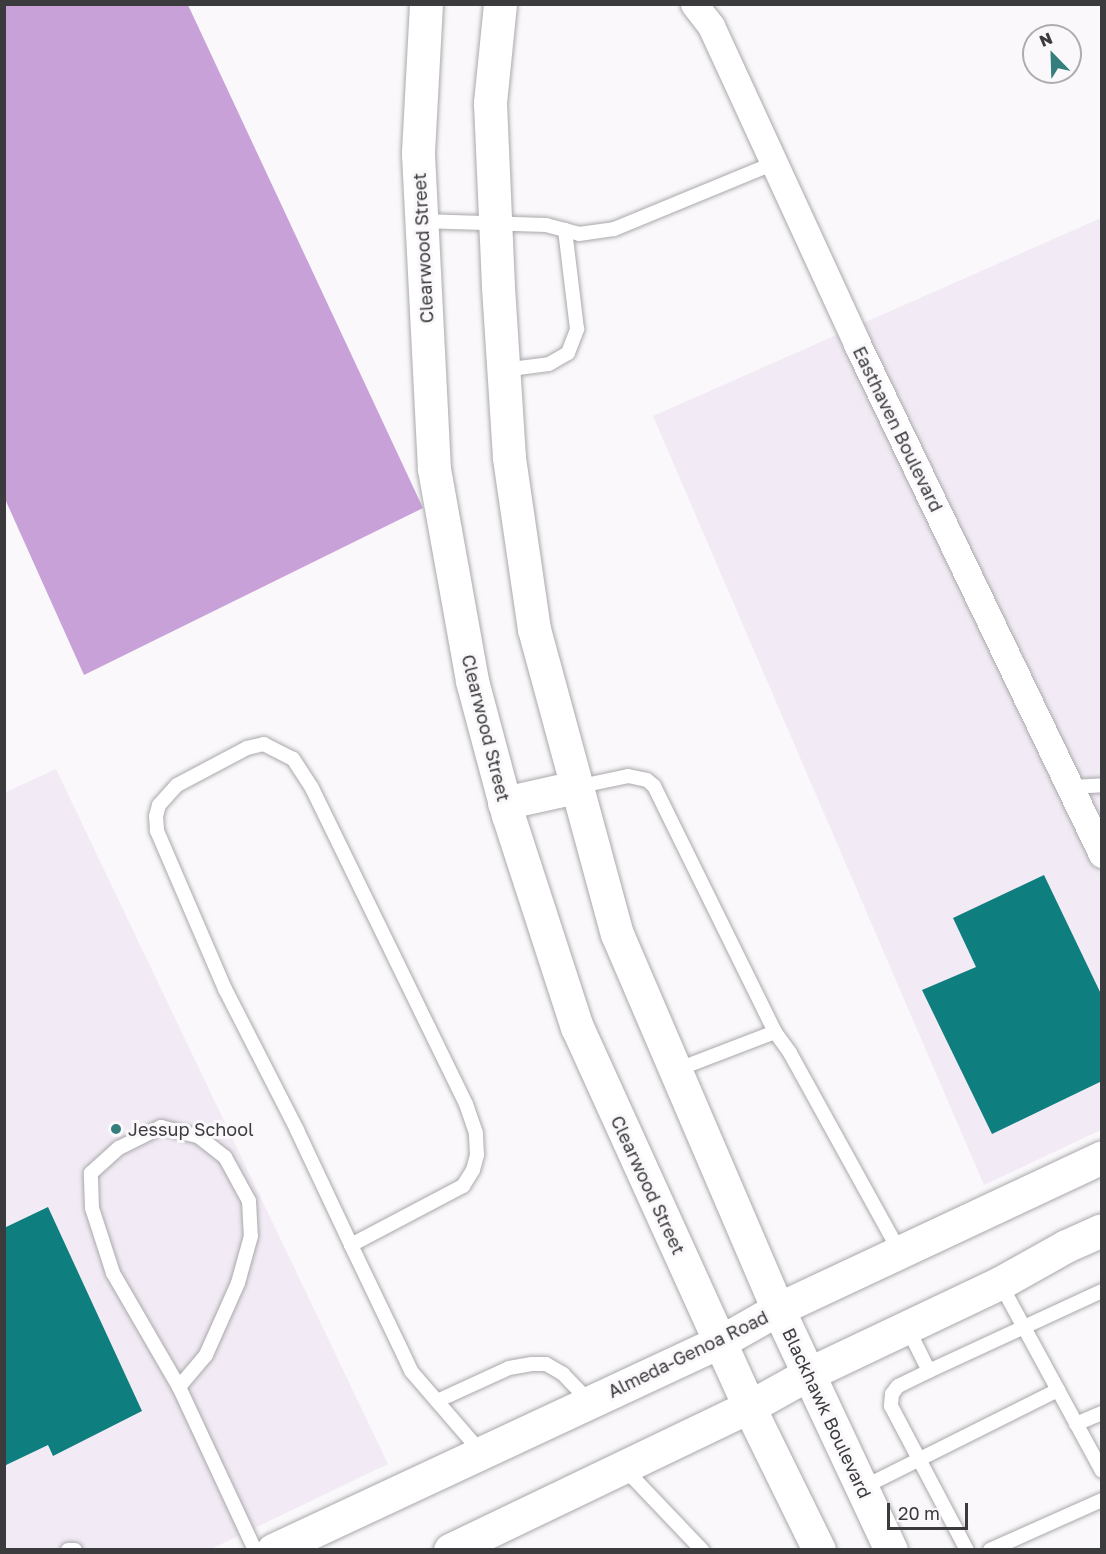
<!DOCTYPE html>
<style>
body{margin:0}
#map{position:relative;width:1106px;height:1554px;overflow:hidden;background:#faf8fb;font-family:"Golos Text",sans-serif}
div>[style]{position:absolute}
.built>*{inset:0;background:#f2ebf5}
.forest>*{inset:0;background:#c9a1d9}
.building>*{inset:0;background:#0f7e7f}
.roads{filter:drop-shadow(0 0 2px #aaa8ab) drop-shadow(0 0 2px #aaa8ab)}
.service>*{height:14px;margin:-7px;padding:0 7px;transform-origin:7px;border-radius:7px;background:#fff}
.minor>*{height:27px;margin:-13.5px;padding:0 13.5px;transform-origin:13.5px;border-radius:13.5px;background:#fff}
.secondary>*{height:33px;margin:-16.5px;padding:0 16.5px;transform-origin:16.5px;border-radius:16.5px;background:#fff}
.dots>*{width:16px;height:16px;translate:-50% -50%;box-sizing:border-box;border:3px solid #faf8fb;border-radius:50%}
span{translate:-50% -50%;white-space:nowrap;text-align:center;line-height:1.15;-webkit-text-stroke:6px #faf8fb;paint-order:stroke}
.street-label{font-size:18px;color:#3b3a3c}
.poi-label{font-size:18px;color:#3b3a3c}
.left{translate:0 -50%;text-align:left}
.frame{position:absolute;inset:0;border:6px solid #3b3a3c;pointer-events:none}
.north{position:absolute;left:1022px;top:24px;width:60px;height:60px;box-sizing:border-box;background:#faf8fb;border:2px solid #aeacaf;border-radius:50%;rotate:337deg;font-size:16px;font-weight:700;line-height:24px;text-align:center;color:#3b3a3c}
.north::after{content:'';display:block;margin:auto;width:21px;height:27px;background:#357e7e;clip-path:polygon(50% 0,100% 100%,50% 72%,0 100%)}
.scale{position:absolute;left:887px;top:1503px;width:81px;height:27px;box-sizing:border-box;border:3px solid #3b3a3c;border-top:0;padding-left:8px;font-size:18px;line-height:21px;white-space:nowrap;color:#3b3a3c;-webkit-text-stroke:4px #faf8fb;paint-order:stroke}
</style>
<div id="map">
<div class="built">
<i style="clip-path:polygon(1101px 218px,1101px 1130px,984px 1185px,653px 416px)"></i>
<i style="clip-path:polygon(56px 769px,388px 1464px,211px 1549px,5px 1549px,4px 793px)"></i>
</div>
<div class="forest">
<i style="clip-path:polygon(4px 5px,188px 5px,423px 508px,84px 675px,5px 499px)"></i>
</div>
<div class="building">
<i style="clip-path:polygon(1044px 875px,1102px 996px,1102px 1081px,992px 1134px,922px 990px,976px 967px,953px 918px)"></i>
<i style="clip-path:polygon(48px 1207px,142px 1411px,53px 1456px,48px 1445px,4px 1466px,4px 1228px)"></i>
</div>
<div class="roads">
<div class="service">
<i style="left:421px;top:221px;width:125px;rotate:1.8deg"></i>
<i style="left:546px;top:225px;width:34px;rotate:15deg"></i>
<i style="left:579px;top:234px;width:35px;rotate:-8deg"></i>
<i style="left:614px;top:229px;width:173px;rotate:-22.4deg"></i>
<i style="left:503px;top:370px;width:46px;rotate:-7.4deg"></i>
<i style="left:549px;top:364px;width:22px;rotate:-30deg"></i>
<i style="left:568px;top:353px;width:26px;rotate:-69deg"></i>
<i style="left:577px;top:329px;width:100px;rotate:-96.9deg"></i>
<i style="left:576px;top:787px;width:53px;rotate:-11.9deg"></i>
<i style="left:628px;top:776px;width:19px;rotate:12deg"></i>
<i style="left:647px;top:780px;width:9px;rotate:41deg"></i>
<i style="left:654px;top:786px;width:274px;rotate:63.8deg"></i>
<i style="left:775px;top:1032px;width:26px;rotate:54deg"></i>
<i style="left:790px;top:1053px;width:227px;rotate:61.1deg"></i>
<i style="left:1069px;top:787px;width:33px;rotate:-3deg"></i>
<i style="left:676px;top:1070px;width:106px;rotate:-21deg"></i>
<i style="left:351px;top:1245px;width:127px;rotate:-27.8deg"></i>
<i style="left:463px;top:1186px;width:19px;rotate:-58deg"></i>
<i style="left:473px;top:1170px;width:16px;rotate:-75deg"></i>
<i style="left:477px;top:1155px;width:22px;rotate:-93deg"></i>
<i style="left:476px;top:1133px;width:31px;rotate:-109deg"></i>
<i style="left:466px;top:1104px;width:352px;rotate:-116deg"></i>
<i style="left:312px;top:788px;width:35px;rotate:-123deg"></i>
<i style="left:293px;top:759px;width:33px;rotate:-153deg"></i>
<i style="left:264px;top:744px;width:17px;rotate:167deg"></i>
<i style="left:247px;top:748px;width:79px;rotate:152.1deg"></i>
<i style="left:177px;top:785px;width:27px;rotate:132deg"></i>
<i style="left:159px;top:805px;width:11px;rotate:105deg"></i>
<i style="left:156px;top:816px;width:15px;rotate:86deg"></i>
<i style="left:157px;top:831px;width:172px;rotate:66.7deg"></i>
<i style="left:225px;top:989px;width:158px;rotate:62.9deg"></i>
<i style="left:297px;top:1130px;width:127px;rotate:64.8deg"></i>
<i style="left:351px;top:1245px;width:111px;rotate:64.4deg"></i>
<i style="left:399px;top:1345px;width:29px;rotate:65deg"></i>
<i style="left:411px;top:1371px;width:107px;rotate:49.2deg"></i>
<i style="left:907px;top:1327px;width:49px;rotate:63.4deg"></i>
<i style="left:929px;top:1371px;width:34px;rotate:154deg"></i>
<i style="left:898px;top:1386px;width:10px;rotate:127deg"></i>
<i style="left:892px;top:1394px;width:12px;rotate:95deg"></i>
<i style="left:891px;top:1406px;width:163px;rotate:62.2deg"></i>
<i style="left:929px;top:1371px;width:191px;rotate:-24.8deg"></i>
<i style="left:179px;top:1387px;width:132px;rotate:-120.1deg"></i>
<i style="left:113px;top:1273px;width:68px;rotate:-107.9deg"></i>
<i style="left:92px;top:1208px;width:35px;rotate:-92deg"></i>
<i style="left:91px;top:1173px;width:38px;rotate:-42deg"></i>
<i style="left:119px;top:1148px;width:47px;rotate:-26.6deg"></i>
<i style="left:161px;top:1127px;width:38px;rotate:14deg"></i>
<i style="left:198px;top:1136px;width:34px;rotate:38deg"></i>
<i style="left:225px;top:1157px;width:50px;rotate:61.4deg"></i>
<i style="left:249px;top:1201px;width:35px;rotate:87deg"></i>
<i style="left:251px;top:1236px;width:49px;rotate:105.5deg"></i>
<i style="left:238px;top:1283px;width:79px;rotate:114deg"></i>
<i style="left:206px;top:1355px;width:42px;rotate:130.2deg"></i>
<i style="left:179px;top:1387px;width:180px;rotate:65deg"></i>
<i style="left:1058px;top:1390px;width:92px;rotate:61.5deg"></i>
<i style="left:437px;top:1401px;width:79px;rotate:-24.6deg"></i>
<i style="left:509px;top:1368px;width:23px;rotate:-10deg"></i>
<i style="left:532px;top:1364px;width:14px"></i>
<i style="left:546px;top:1364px;width:20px;rotate:30deg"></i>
<i style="left:563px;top:1374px;width:39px;rotate:46deg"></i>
<i style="left:1076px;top:1424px;width:28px;rotate:-23deg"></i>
<i style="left:623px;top:1467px;width:115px;rotate:46.4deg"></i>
<i style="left:862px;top:1488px;width:219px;rotate:-26.6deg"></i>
<i style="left:1058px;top:1390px;width:122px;rotate:-118.5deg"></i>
<i style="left:68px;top:1550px;width:7px"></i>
<i style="left:990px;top:1550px;width:123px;rotate:-24.1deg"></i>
</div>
<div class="minor">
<i style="left:694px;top:4px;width:28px;rotate:52deg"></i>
<i style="left:711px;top:26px;width:350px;rotate:65.3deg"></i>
<i style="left:857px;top:344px;width:566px;rotate:64.34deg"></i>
</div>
<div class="secondary">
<i style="left:426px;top:4px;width:150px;rotate:93.1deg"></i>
<i style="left:418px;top:154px;width:315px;rotate:87.1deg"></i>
<i style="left:434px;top:469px;width:215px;rotate:79.8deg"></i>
<i style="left:472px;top:681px;width:139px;rotate:75deg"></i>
<i style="left:508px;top:815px;width:223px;rotate:72deg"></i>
<i style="left:577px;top:1027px;width:417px;rotate:65.6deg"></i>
<i style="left:749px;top:1407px;width:159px;rotate:63.9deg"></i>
<i style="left:500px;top:4px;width:100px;rotate:95.8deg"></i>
<i style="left:490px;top:103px;width:184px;rotate:87.5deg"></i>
<i style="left:498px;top:287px;width:171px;rotate:86.3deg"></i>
<i style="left:509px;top:458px;width:173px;rotate:81.7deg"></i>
<i style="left:534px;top:629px;width:316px;rotate:74.8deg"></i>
<i style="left:617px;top:934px;width:408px;rotate:66.8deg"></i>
<i style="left:778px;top:1309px;width:266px;rotate:64.9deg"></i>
<i style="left:504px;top:803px;width:74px;rotate:-12.5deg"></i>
<i style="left:273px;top:1550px;width:493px;rotate:-25deg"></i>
<i style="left:720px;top:1342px;width:67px;rotate:-29.6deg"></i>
<i style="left:778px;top:1309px;width:358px;rotate:-25.1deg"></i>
<i style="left:450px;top:1550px;width:331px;rotate:-25.6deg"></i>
<i style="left:749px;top:1407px;width:68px;rotate:-29.2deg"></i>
<i style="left:808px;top:1374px;width:212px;rotate:-25.4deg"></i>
<i style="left:1000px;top:1283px;width:76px;rotate:-29.3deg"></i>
<i style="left:1066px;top:1246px;width:39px;rotate:-24deg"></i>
</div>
</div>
<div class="dots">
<i style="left:116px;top:1129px;background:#357e7e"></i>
</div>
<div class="street-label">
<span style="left:423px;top:248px;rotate:-93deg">Clearwood Street</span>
<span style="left:898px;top:429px;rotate:64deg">Easthaven Boulevard</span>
<span style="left:486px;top:728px;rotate:76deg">Clearwood Street</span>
<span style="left:648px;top:1185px;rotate:65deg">Clearwood Street</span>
<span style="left:688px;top:1354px;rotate:-26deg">Almeda-Genoa Road</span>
<span style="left:827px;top:1413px;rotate:65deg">Blackhawk Boulevard</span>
</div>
<div class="poi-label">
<span class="left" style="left:128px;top:1129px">Jessup School</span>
</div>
<div class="frame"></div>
<div class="north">N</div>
<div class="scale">20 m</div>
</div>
